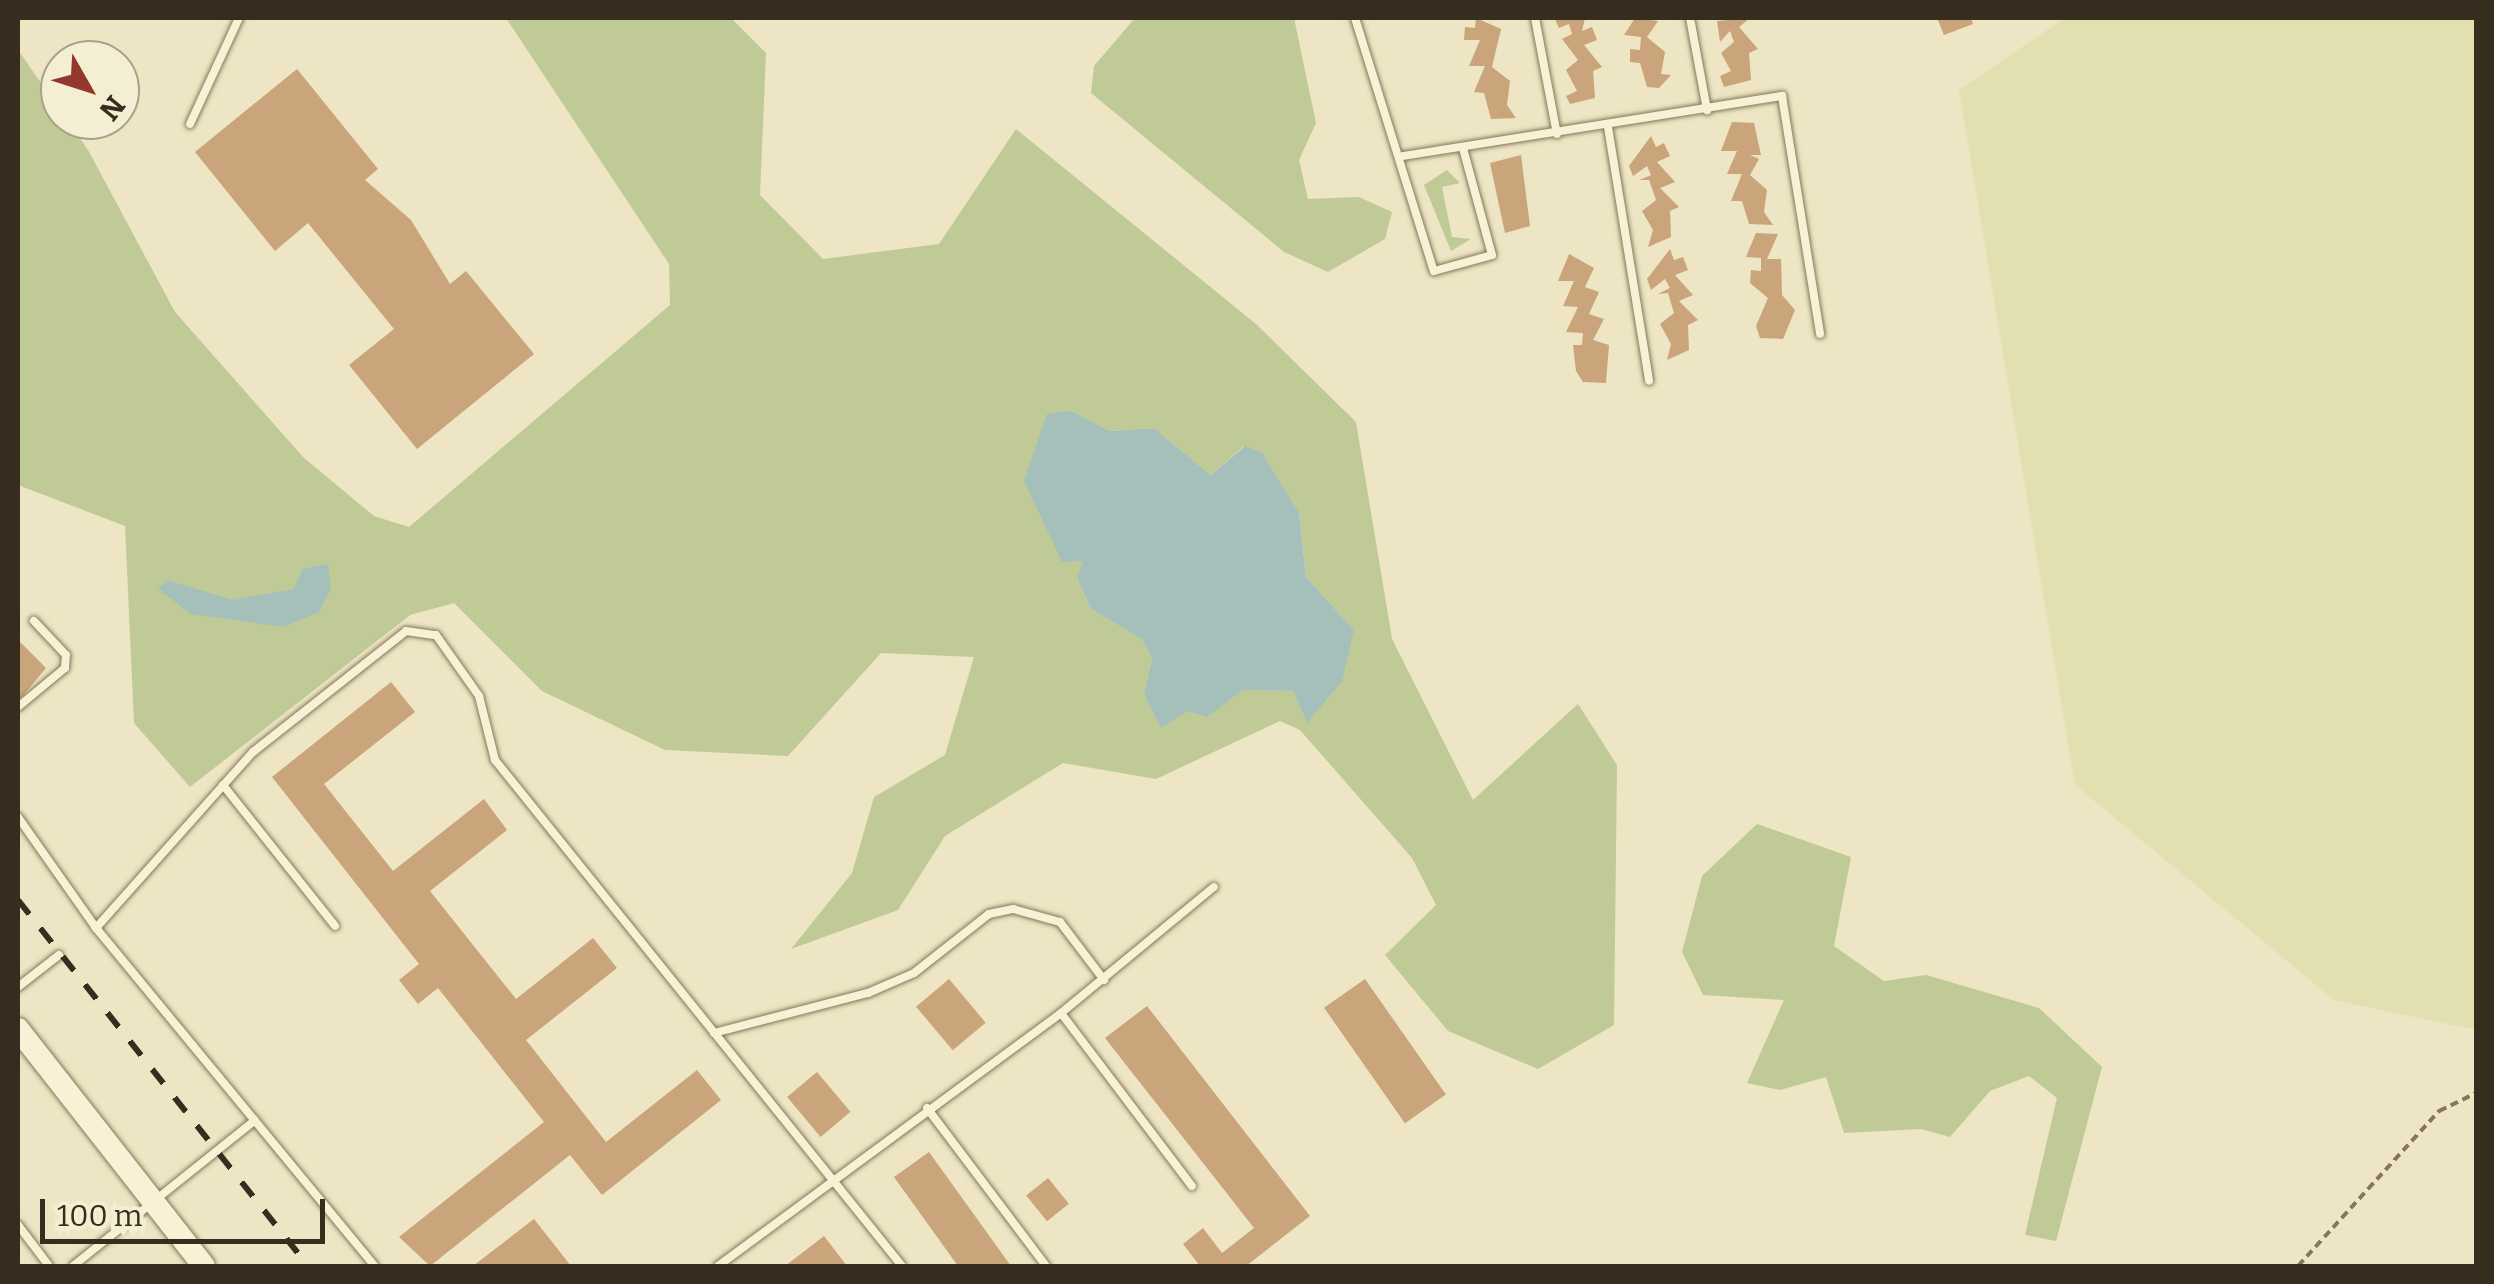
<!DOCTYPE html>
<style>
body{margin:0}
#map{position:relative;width:2494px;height:1284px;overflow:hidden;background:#ede5c3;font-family:Bitter,serif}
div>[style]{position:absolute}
.farmland>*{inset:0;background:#e2e0b1}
.green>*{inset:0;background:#bfca97}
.water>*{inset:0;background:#a5c0bb}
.building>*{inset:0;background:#caa47a;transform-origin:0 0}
.path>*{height:4px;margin-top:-2px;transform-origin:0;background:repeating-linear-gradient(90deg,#86775a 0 8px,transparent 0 13px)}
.roads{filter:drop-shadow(0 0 2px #86775a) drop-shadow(0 0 2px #86775a)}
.service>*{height:8px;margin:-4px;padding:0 4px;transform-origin:4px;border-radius:4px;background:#f8f1d6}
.secondary>*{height:22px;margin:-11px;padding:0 11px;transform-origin:11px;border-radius:11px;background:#f8f1d6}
.rail>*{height:6px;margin-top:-3px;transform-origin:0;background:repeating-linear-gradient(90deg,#372d1e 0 18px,transparent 0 36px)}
span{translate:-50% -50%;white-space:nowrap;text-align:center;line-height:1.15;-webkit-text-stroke:10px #f4eed3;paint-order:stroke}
.frame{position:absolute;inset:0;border:20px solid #372d1e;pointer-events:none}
.north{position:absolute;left:40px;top:40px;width:100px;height:100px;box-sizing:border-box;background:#f4eed3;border:2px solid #a8a18b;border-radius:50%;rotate:129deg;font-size:28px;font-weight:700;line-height:40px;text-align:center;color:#372d1e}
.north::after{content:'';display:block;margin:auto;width:35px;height:45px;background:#94372c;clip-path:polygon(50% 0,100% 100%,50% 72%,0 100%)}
.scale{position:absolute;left:40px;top:1199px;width:285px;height:45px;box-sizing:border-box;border:5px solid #372d1e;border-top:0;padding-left:12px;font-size:30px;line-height:35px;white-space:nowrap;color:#372d1e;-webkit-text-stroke:8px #f4eed3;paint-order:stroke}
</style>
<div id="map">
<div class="farmland">
<i style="clip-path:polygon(2065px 18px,2476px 18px,2476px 1030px,2334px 1000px,2075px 785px,1959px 90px)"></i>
</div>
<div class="green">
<i style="clip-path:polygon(evenodd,506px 18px,731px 18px,766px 53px,760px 195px,823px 259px,939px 244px,1016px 129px,1256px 324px,1356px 422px,1392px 639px,1473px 800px,1578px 704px,1617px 765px,1614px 1025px,1538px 1069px,1448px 1031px,1385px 955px,1436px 905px,1412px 858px,1300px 730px,1280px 721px,1156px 779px,1063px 763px,945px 836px,898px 910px,791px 949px,852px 873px,874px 797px,945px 755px,974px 657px,881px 653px,788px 756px,665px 750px,542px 691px,454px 603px,410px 615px,190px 787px,134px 723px,125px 526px,18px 485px,18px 50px,88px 150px,175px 312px,303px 457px,374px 516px,409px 527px,670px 305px,669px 264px,506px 18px,1072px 411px,1110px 431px,1154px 428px,1211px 475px,1244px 446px,1299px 513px,1306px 577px,1354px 630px,1307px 722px,1293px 691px,1243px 690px,1207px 716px,1144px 694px,1152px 658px,1142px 638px,1091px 609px,1077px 578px,1084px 561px,1072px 411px)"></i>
<i style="clip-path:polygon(1135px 18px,1294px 18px,1316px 123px,1299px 160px,1308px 199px,1359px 197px,1392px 212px,1385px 239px,1328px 272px,1284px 252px,1091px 93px,1094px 66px)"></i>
<i style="clip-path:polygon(1447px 170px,1460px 183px,1442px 187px,1452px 237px,1471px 239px,1451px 251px,1424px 185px)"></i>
<i style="clip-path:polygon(1757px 824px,1851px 857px,1834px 946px,1884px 981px,1926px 975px,2039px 1008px,2102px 1067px,2056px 1241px,2025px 1235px,2057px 1098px,2029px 1076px,1990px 1091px,1950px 1137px,1921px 1129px,1844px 1133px,1826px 1077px,1780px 1090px,1747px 1083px,1784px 1000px,1703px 995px,1682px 952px,1702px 876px)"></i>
</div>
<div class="water">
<i style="clip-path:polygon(1072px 411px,1110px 431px,1154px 428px,1211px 475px,1245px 446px,1262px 453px,1299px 513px,1306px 577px,1354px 630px,1342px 681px,1307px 723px,1293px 691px,1243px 690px,1207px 717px,1188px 711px,1161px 728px,1144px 694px,1152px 658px,1142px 639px,1091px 609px,1077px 578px,1083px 561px,1062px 562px,1024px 481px,1047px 414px)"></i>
<i style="clip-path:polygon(328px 564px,331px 588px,319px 612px,284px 627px,191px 614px,158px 589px,167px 580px,233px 600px,294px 589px,302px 569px)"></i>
</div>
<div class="building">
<i style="clip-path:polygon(1476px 18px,1501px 29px,1492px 67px,1510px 81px,1507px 105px,1516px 118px,1491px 119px,1484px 93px,1474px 92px,1485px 66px,1469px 66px,1480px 40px,1464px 40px,1465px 27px,1475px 28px)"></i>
<i style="clip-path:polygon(1585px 18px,1582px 31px,1592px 27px,1597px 40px,1584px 45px,1602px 67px,1593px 71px,1595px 98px,1570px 104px,1566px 96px,1577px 91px,1566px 70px,1578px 60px,1562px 39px,1572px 34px,1569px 24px,1559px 28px,1555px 19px)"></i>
<i style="clip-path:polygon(1635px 18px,1658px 21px,1647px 37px,1665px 52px,1661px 74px,1671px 75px,1659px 88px,1647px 87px,1640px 63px,1630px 62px,1630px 49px,1640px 50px,1641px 37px,1624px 35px)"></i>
<i style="clip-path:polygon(1750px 18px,1739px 27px,1758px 49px,1749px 53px,1751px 80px,1724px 87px,1720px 76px,1731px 71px,1721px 53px,1734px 42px,1730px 31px,1720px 42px,1717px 21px)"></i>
<i style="clip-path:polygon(1937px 18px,1971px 18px,1973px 24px,1944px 35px)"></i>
<i style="clip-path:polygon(297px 69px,378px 169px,365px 180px,411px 220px,450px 284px,466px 271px,534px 354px,417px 449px,349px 365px,394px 329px,308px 223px,275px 251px,195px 152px)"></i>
<i style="clip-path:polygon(1732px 122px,1754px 123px,1761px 155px,1750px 155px,1759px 159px,1750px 175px,1767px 190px,1764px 212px,1773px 225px,1749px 224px,1742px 201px,1731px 201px,1742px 174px,1727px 174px,1737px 151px,1721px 151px)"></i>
<i style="clip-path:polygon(1651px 136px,1656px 147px,1664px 143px,1670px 156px,1657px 162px,1675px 182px,1660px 188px,1679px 207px,1670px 211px,1671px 237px,1648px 247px,1653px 230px,1642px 211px,1656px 200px,1649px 180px,1639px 180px,1651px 175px,1647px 166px,1633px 176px,1629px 166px)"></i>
<i style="clip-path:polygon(1521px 155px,1530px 226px,1505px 233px,1490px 163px)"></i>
<i style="clip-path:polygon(1756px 233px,1778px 234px,1767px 259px,1781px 259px,1782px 295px,1795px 310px,1783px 339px,1760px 338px,1756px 326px,1768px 298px,1750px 283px,1751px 270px,1761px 271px,1761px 258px,1746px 257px)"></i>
<i style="clip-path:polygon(1670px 249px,1674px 260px,1683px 257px,1688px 270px,1675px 275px,1693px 295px,1679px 301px,1698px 320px,1688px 325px,1689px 350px,1667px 360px,1671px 344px,1660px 324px,1674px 313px,1668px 293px,1658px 294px,1670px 288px,1665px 279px,1651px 290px,1647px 279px)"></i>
<i style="clip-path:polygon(1569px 254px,1594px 268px,1585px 287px,1599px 292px,1589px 314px,1604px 319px,1593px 340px,1609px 345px,1606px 383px,1583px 382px,1576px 371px,1573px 345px,1582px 345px,1583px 333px,1566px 332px,1578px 307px,1563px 306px,1574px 281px,1558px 281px)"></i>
<i style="clip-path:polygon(18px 640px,46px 668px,21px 698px,18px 697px)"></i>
<i style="clip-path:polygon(391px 682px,415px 712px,324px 784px,393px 871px,484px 799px,507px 830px,430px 891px,516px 999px,593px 938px,617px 968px,526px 1040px,606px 1142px,697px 1070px,721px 1100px,602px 1195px,570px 1155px,430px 1266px,399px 1237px,544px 1122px,438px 988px,418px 1004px,399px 980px,419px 964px,272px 777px)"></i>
<i style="left:949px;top:979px;width:57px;height:43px;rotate:50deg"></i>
<i style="left:1365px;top:979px;width:141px;height:50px;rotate:55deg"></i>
<i style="clip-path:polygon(1147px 1006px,1310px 1216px,1246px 1266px,1200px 1266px,1183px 1244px,1203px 1228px,1222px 1253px,1254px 1228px,1105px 1038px)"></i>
<i style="left:817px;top:1072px;width:52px;height:39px;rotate:50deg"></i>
<i style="clip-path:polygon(929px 1152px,1011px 1266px,958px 1266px,894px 1177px)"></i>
<i style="left:1048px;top:1178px;width:33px;height:28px;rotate:51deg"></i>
<i style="clip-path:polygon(534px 1219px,571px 1266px,473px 1266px)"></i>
<i style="clip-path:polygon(824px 1236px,847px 1266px,785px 1266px)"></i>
</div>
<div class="path">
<i style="left:2298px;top:1266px;width:210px;rotate:-47.7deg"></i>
<i style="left:2439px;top:1111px;width:41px;rotate:-25.9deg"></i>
</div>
<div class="roads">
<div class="service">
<i style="left:1355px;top:18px;width:265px;rotate:72.7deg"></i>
<i style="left:1434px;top:271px;width:60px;rotate:-15.4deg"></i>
<i style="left:1492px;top:255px;width:111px;rotate:-105.2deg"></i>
<i style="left:1535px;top:18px;width:118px;rotate:79.3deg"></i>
<i style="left:1690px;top:18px;width:94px;rotate:79.5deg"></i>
<i style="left:190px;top:124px;width:117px;rotate:-65.2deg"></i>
<i style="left:1608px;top:127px;width:257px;rotate:80.8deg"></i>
<i style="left:1403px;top:156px;width:384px;rotate:-9deg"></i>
<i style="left:1782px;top:96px;width:241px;rotate:80.9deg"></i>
<i style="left:18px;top:707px;width:61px;rotate:-39.7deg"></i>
<i style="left:65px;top:668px;width:13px;rotate:-86deg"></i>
<i style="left:66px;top:655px;width:47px;rotate:-133.3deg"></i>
<i style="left:223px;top:785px;width:180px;rotate:51.5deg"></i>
<i style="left:18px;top:817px;width:136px;rotate:54.9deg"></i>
<i style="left:96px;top:928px;width:438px;rotate:50.5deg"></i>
<i style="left:96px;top:928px;width:236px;rotate:-48.3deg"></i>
<i style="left:253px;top:752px;width:195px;rotate:-38.3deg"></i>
<i style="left:406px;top:631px;width:30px;rotate:8deg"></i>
<i style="left:436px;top:635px;width:75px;rotate:54.8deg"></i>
<i style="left:479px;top:696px;width:66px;rotate:76deg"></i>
<i style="left:495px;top:760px;width:649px;rotate:51.19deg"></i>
<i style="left:18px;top:987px;width:52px;rotate:-38deg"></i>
<i style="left:1061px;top:1013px;width:217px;rotate:52.9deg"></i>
<i style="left:714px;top:1033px;width:159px;rotate:-14.6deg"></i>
<i style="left:868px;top:993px;width:50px;rotate:-23.5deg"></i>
<i style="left:914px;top:973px;width:95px;rotate:-38.2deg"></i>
<i style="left:989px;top:914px;width:25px;rotate:-12deg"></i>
<i style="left:1013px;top:909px;width:49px;rotate:15.5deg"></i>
<i style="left:1060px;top:922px;width:73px;rotate:52.8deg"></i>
<i style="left:927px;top:1108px;width:198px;rotate:53deg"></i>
<i style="left:18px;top:1225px;width:51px;rotate:52.9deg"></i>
<i style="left:73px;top:1266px;width:233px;rotate:-38.7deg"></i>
<i style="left:718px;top:1266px;width:426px;rotate:-36.4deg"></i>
<i style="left:1061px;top:1013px;width:198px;rotate:-39.5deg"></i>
</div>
<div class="secondary">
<i style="left:18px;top:1029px;width:301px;rotate:51.9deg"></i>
</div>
</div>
<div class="rail">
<i style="left:18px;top:900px;width:467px;rotate:51.6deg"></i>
</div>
<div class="frame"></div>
<div class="north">N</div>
<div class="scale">100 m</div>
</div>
